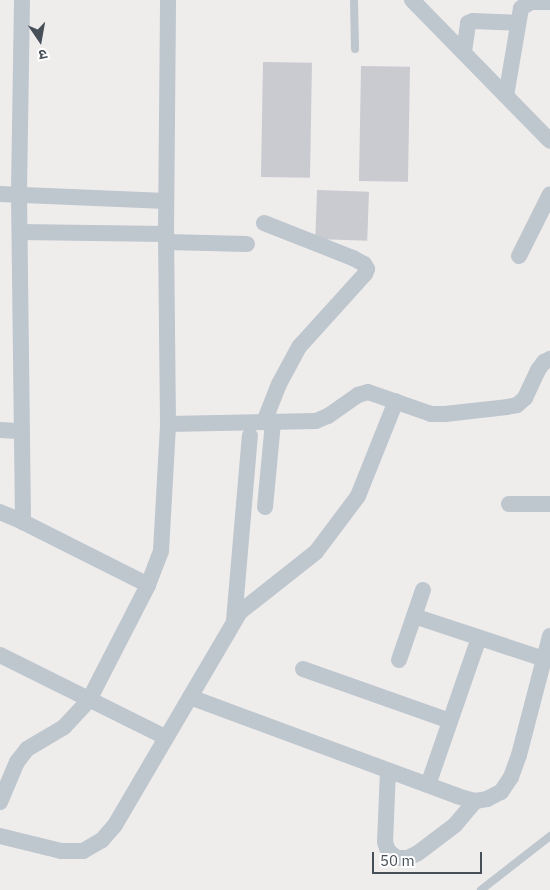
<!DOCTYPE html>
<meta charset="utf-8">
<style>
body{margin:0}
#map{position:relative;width:550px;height:890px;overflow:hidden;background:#efecec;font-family:"IBM Plex Sans","Noto Sans Devanagari",sans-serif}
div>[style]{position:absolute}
.building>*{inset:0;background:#cacbd1;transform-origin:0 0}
.lane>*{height:8px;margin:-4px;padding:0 4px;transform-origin:4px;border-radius:4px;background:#bec6ce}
.street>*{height:16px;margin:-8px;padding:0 8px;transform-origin:8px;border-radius:8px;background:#bec6ce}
span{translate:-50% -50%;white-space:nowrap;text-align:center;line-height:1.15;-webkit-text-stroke:4.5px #fff;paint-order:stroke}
.north{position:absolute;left:15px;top:15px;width:50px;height:50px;-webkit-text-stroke:4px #fff;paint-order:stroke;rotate:168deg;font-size:14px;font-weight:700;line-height:20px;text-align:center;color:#464e58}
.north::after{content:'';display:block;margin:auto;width:18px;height:22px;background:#464e58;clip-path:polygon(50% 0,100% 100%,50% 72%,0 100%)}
.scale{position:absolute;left:372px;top:852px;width:110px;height:22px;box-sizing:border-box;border:2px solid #464e58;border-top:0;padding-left:6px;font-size:15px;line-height:18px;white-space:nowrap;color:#464e58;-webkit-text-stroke:4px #fff;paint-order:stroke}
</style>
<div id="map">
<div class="building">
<i style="left:263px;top:62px;width:49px;height:115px;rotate:1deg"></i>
<i style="left:361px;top:66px;width:49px;height:115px;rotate:1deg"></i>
<i style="left:317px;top:190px;width:52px;height:49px;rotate:2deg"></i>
</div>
<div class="lane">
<i style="left:354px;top:0;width:49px;rotate:88.8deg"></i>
<i style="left:481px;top:890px;width:88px;rotate:-38deg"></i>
</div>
<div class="street">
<i style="left:22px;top:0;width:193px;rotate:90.9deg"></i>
<i style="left:19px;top:193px;width:329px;rotate:89.3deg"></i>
<i style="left:23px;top:522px;width:140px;rotate:26.7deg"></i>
<i style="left:412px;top:0;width:197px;rotate:45.6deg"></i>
<i style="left:464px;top:52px;width:29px;rotate:-82deg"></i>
<i style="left:468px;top:23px;width:5px;rotate:-22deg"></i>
<i style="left:473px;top:21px;width:45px;rotate:2.5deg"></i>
<i style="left:506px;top:96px;width:89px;rotate:-80.3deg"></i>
<i style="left:521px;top:8px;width:12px;rotate:-31deg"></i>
<i style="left:531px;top:2px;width:19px"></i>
<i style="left:0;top:194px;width:166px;rotate:2.4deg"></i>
<i style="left:264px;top:223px;width:96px;rotate:21.5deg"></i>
<i style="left:353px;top:258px;width:13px;rotate:29deg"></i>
<i style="left:364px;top:264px;width:6px;rotate:59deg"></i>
<i style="left:367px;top:269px;width:5px;rotate:112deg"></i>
<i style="left:365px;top:274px;width:98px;rotate:132.1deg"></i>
<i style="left:299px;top:347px;width:42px;rotate:118.4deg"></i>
<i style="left:279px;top:384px;width:41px;rotate:111.5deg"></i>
<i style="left:20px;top:232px;width:146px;rotate:0.8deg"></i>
<i style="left:167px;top:242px;width:80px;rotate:1.4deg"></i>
<i style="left:519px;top:256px;width:69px;rotate:-63.4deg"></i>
<i style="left:168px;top:424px;width:148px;rotate:-1.2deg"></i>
<i style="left:316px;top:421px;width:13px;rotate:-23deg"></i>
<i style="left:328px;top:416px;width:37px;rotate:-35deg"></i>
<i style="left:358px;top:395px;width:10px;rotate:-17deg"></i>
<i style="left:368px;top:392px;width:67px;rotate:19.2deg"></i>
<i style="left:431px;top:414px;width:14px"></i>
<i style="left:445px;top:414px;width:62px;rotate:-6.4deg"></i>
<i style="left:507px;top:407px;width:10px;rotate:-11deg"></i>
<i style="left:517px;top:405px;width:11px;rotate:-41deg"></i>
<i style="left:525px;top:398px;width:31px;rotate:-65deg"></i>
<i style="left:538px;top:370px;width:10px;rotate:-53deg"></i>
<i style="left:544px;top:362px;width:7px;rotate:-27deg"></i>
<i style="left:0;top:430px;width:22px;rotate:3deg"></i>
<i style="left:509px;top:504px;width:41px"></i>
<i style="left:265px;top:507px;width:85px;rotate:-84.6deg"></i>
<i style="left:0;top:512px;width:25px;rotate:23deg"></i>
<i style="left:414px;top:616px;width:137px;rotate:18.3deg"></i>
<i style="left:234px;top:621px;width:186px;rotate:-85.1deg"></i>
<i style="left:0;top:655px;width:184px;rotate:26.4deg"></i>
<i style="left:399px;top:660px;width:74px;rotate:-71.1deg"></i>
<i style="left:303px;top:669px;width:156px;rotate:19.5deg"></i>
<i style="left:190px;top:697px;width:285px;rotate:20.3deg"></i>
<i style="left:457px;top:796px;width:19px;rotate:16deg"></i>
<i style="left:475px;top:801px;width:12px;rotate:-9deg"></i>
<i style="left:487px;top:799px;width:16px;rotate:-27deg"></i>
<i style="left:501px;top:792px;width:18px;rotate:-56deg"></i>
<i style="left:511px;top:777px;width:23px;rotate:-70deg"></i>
<i style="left:519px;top:755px;width:123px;rotate:-75.4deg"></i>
<i style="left:388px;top:771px;width:71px;rotate:92.4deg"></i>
<i style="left:385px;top:842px;width:9px;rotate:72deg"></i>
<i style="left:388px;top:851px;width:11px;rotate:38deg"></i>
<i style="left:397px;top:858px;width:11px"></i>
<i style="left:408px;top:858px;width:11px;rotate:-27deg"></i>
<i style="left:418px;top:853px;width:46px;rotate:-37.1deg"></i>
<i style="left:455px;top:825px;width:31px;rotate:-50deg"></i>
<i style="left:428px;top:785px;width:156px;rotate:-70.9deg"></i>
<i style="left:0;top:802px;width:43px;rotate:-67deg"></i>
<i style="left:17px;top:762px;width:16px;rotate:-52deg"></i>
<i style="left:27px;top:749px;width:43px;rotate:-30.7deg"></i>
<i style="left:64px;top:727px;width:37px;rotate:-47deg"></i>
<i style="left:89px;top:700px;width:129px;rotate:-62.8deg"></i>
<i style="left:148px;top:585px;width:36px;rotate:-69deg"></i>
<i style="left:161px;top:551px;width:127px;rotate:-86.8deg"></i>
<i style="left:168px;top:424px;width:190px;rotate:-90.6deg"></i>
<i style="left:166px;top:234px;width:234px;rotate:-89.5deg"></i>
<i style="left:0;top:836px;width:63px;rotate:13.8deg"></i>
<i style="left:61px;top:851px;width:22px"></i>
<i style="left:83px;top:851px;width:22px;rotate:-30deg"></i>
<i style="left:102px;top:840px;width:20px;rotate:-49deg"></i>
<i style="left:115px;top:825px;width:247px;rotate:-59.6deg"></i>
<i style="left:240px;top:612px;width:97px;rotate:-38.3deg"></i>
<i style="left:316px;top:552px;width:70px;rotate:-53.1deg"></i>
<i style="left:358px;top:496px;width:102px;rotate:-68.2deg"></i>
</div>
<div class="north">उ</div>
<div class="scale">50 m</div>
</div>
